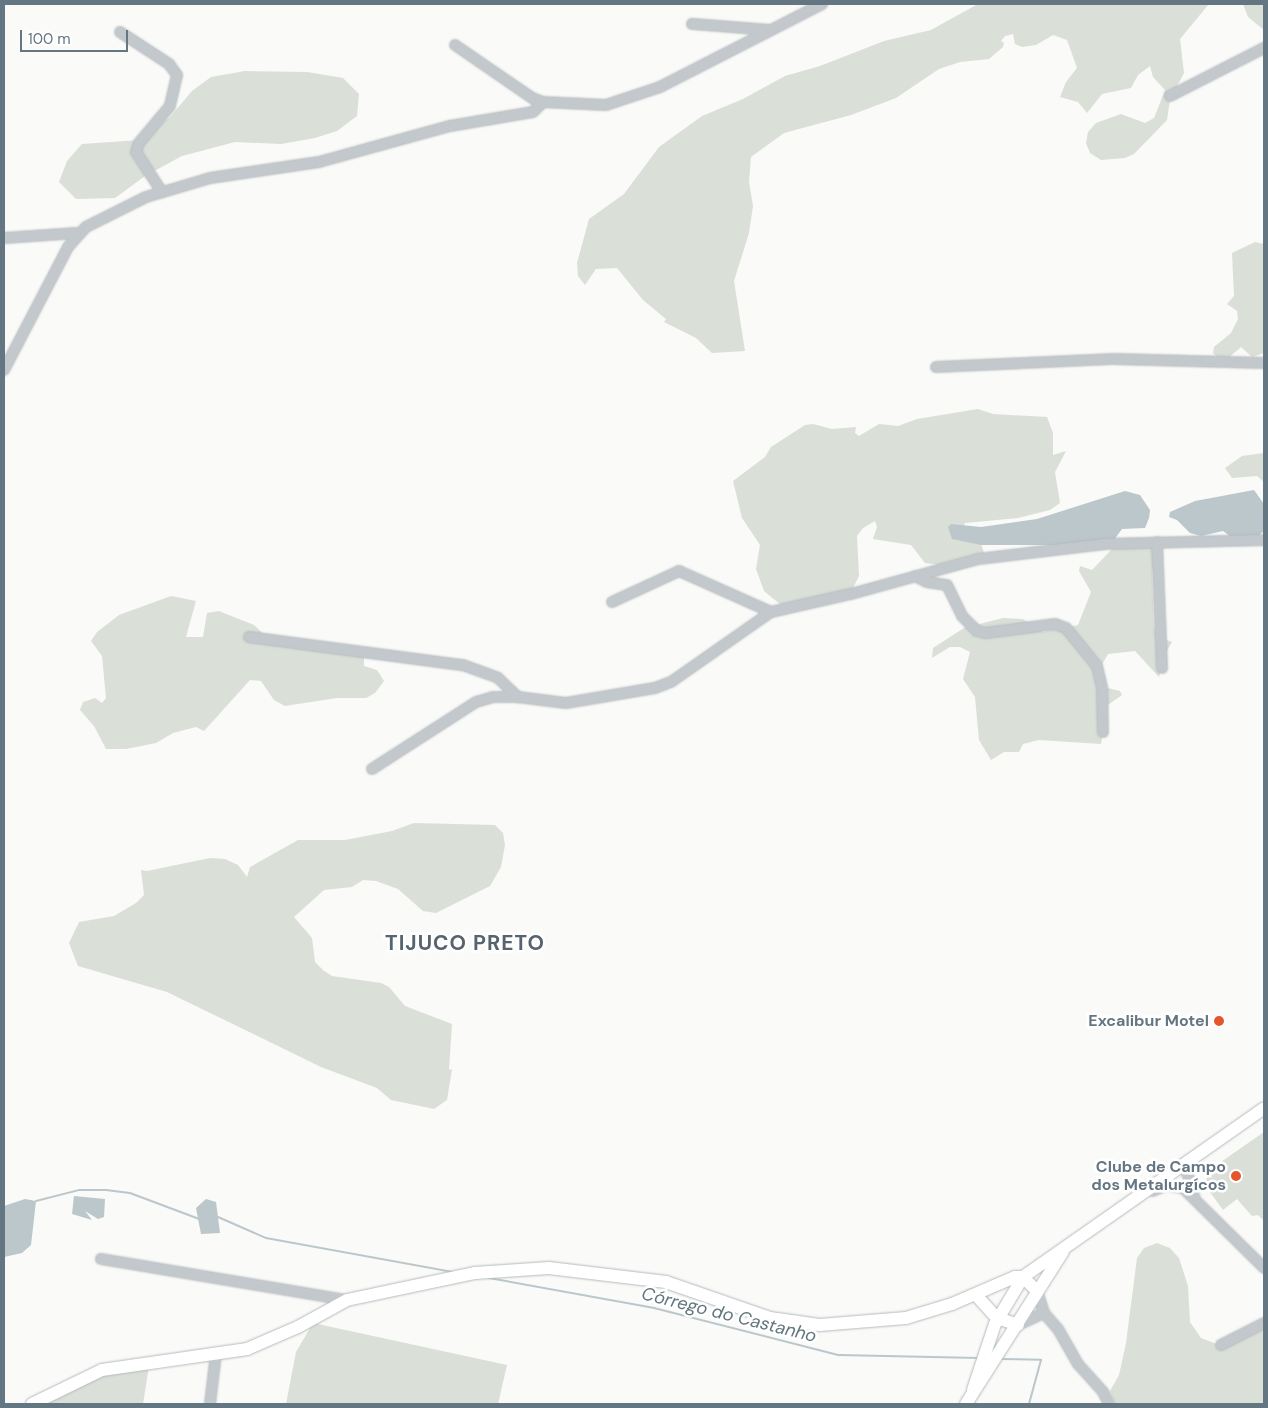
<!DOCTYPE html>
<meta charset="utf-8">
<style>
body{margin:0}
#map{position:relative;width:1268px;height:1408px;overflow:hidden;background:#fafaf8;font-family:"DM Sans",sans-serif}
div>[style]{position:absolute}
.green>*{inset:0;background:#dadfd7}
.water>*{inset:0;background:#bbc7cb}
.stream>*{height:2px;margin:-1px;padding:0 1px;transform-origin:1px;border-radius:1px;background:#bbc7cb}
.roads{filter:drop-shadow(0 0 1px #b5babe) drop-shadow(0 0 1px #b5babe)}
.minor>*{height:10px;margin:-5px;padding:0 5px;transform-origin:5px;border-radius:5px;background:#c3c8cc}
.major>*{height:12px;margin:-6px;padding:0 6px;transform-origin:6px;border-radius:6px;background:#fff}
.dots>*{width:14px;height:14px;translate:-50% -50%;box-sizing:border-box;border:2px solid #fff;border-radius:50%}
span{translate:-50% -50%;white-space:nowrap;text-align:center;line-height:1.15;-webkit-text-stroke:5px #fff;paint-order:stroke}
.poi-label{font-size:16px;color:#657683;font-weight:700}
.right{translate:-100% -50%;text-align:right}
.water-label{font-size:18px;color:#60757c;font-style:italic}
.district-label{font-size:21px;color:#57646e;font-weight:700;letter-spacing:1px}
.frame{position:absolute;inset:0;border:5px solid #657683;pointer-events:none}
.scale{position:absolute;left:20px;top:30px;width:108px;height:22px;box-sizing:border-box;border:2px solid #657683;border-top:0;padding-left:6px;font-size:15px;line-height:18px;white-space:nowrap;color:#657683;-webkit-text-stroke:4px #fff;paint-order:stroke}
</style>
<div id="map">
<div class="green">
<i style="clip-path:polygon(978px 4px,1209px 4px,1180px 39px,1184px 73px,1170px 100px,1167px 120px,1134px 154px,1125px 158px,1101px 160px,1090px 153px,1086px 143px,1088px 132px,1096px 123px,1121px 114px,1145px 123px,1154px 118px,1165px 90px,1153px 77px,1150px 66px,1138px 75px,1131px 88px,1102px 94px,1087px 113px,1078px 102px,1060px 97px,1066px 82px,1077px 68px,1067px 40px,1053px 35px,1036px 45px,1022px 47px,1015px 44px,1013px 34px,1005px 36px,1001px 41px,1004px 43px,1003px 47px,989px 59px,960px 62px,939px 69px,896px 98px,851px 115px,784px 133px,751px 157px,749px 182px,753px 206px,749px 233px,734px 281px,745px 351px,712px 353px,696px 338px,664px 322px,666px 319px,643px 300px,617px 268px,596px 269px,585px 285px,578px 276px,577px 263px,589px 219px,624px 194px,659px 147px,702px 116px,743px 99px,785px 76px,820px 66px,884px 41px,931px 30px)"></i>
<i style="clip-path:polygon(1243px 4px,1264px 4px,1264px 30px,1248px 17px)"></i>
<i style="clip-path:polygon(245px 71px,307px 72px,343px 78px,359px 94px,357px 116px,337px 131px,315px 138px,281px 144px,235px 142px,182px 156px,145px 176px,115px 198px,76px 199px,59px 182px,67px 161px,82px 144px,140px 140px,170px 117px,192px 91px,211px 77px)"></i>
<i style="clip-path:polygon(1255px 242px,1264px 244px,1264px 353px,1252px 357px,1241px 347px,1226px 360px,1218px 358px,1213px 353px,1214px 347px,1231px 333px,1238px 319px,1237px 311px,1227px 304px,1234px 296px,1232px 253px)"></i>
<i style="clip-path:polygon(978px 409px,993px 414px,1047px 417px,1053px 433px,1053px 455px,1066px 451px,1055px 472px,1060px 503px,1050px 510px,1018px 518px,965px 523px,963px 529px,981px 544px,984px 553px,946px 566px,925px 563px,911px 545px,873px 539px,877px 527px,875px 521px,863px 528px,857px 536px,859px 576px,853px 588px,847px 592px,781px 605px,764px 591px,756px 569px,760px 545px,742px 518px,733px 481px,765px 457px,771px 447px,805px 425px,813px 424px,832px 429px,856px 427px,855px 433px,859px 436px,879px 424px,898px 426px,917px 419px)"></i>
<i style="clip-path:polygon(1264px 453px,1264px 482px,1257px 476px,1232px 478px,1225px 468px,1242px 456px)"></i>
<i style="clip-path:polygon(1156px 545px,1152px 572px,1154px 628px,1158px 637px,1172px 642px,1166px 652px,1159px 677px,1135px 651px,1108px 654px,1101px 666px,1099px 681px,1108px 688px,1120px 691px,1122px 695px,1108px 705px,1101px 744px,1039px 740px,1023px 744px,1019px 752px,1004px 752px,991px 760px,979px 740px,975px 697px,963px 679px,970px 652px,960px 647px,950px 647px,932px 658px,933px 648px,964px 628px,1003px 618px,1023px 619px,1043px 632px,1078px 625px,1091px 592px,1079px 571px,1080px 566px,1092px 570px,1113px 548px)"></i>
<i style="clip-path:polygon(171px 596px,196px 601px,186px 637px,203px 637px,207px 613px,219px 611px,254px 625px,270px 640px,364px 657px,364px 666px,377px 670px,384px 681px,375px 693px,366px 698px,337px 698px,285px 706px,274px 700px,261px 681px,250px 680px,204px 731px,196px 727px,173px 733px,156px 743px,126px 749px,106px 749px,94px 726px,80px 710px,83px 702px,95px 698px,102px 703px,106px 698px,102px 656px,91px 641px,97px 632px,119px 615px)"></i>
<i style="clip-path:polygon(414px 823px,495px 825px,503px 833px,505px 845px,501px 867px,490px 886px,436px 913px,423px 911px,398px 889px,376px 881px,363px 880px,352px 887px,324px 890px,294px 917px,312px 938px,315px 962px,323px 970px,332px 976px,381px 983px,389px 987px,405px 1006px,452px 1024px,449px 1070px,452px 1069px,447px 1100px,434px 1109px,391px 1100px,377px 1088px,321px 1067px,167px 992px,78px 966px,69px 943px,79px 922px,114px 916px,136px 903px,144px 895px,141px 870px,147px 871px,210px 858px,225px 859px,238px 865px,247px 877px,250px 867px,298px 840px,345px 840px,392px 831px)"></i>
<i style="clip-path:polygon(1264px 1132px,1264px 1221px,1258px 1215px,1252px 1216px,1237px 1199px,1223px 1210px,1210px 1192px,1206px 1182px,1208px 1171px)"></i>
<i style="clip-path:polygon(1157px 1243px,1170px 1248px,1179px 1258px,1188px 1286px,1190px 1322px,1201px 1338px,1224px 1347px,1264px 1326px,1264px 1404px,1115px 1404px,1110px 1391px,1119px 1375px,1126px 1343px,1137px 1258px,1144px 1248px)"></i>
<i style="clip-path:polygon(313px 1323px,507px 1365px,498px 1404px,286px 1404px,296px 1352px)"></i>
<i style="clip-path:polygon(149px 1366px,143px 1404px,42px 1404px,90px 1378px)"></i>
</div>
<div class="water">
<i style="clip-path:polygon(1254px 490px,1264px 504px,1264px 531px,1254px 539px,1234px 539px,1223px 531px,1201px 536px,1190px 533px,1177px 520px,1169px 517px,1170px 512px,1195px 501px)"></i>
<i style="clip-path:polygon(1125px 491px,1140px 495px,1150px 510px,1149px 518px,1145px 528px,1122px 529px,1114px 540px,1061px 545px,981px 545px,952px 539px,948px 527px,951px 524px,981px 527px,1037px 519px)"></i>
<i style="clip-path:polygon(74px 1196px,105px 1199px,104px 1217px,98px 1219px,85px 1211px,92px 1220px,72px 1214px)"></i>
<i style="clip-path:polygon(25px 1199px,36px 1201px,31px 1245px,22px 1253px,4px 1257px,4px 1206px)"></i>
<i style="clip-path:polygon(206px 1199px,216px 1202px,220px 1233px,201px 1234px,196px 1208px)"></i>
</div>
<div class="stream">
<i style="left:36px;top:1201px;width:44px;rotate:-14.3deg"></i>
<i style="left:79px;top:1190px;width:27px"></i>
<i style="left:106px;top:1190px;width:24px;rotate:7deg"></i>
<i style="left:130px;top:1193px;width:74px;rotate:20.6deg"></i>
<i style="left:218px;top:1217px;width:52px;rotate:23.6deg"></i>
<i style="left:266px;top:1238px;width:191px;rotate:10.3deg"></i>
<i style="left:489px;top:1278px;width:168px;rotate:10.3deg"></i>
<i style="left:654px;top:1308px;width:191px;rotate:14.3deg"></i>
<i style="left:839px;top:1355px;width:139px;rotate:1.2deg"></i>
<i style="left:1002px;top:1359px;width:39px;rotate:1deg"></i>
<i style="left:1041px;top:1360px;width:46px;rotate:105.3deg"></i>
</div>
<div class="roads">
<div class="minor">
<i style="left:692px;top:24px;width:76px;rotate:4.5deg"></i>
<i style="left:120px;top:32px;width:59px;rotate:33.1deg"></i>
<i style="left:169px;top:64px;width:14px;rotate:54deg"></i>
<i style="left:177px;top:75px;width:32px;rotate:103deg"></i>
<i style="left:170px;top:106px;width:48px;rotate:130deg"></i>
<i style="left:139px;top:143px;width:9px;rotate:108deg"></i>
<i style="left:136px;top:152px;width:48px;rotate:57deg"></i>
<i style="left:455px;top:45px;width:93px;rotate:34.5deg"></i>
<i style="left:532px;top:98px;width:12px;rotate:20deg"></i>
<i style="left:543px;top:102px;width:63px;rotate:2.7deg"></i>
<i style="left:606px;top:105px;width:57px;rotate:-18.4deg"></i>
<i style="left:660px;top:87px;width:182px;rotate:-27.1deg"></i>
<i style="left:1170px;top:96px;width:106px;rotate:-27.1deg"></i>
<i style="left:4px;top:238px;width:73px;rotate:-3.9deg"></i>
<i style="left:936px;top:367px;width:179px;rotate:-2.6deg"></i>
<i style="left:1115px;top:359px;width:149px;rotate:1.5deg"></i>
<i style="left:4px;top:370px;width:139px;rotate:-62.5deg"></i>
<i style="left:68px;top:247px;width:27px;rotate:-48deg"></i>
<i style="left:86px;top:227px;width:67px;rotate:-26.6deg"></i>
<i style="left:146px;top:197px;width:67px;rotate:-16.5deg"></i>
<i style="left:210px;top:178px;width:110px;rotate:-8.4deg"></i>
<i style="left:319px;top:162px;width:136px;rotate:-15.4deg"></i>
<i style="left:450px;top:126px;width:84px;rotate:-9.6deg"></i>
<i style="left:533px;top:112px;width:14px;rotate:-45deg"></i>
<i style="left:1157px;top:542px;width:126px;rotate:87.7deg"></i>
<i style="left:915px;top:576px;width:13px;rotate:27deg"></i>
<i style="left:927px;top:582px;width:20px;rotate:9deg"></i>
<i style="left:947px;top:585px;width:34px;rotate:64deg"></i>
<i style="left:962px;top:616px;width:21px;rotate:45deg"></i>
<i style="left:977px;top:631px;width:9px;rotate:13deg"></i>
<i style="left:986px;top:633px;width:70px;rotate:-7.4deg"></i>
<i style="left:1055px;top:624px;width:12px;rotate:20deg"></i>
<i style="left:1066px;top:628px;width:49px;rotate:50.8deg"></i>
<i style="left:1097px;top:666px;width:23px;rotate:77deg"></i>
<i style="left:1102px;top:688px;width:44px;rotate:88.7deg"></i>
<i style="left:612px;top:602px;width:74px;rotate:-24.8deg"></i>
<i style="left:679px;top:571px;width:101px;rotate:24deg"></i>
<i style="left:249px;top:637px;width:216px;rotate:7.5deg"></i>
<i style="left:463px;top:665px;width:37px;rotate:20deg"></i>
<i style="left:498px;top:678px;width:28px;rotate:44deg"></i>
<i style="left:518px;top:697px;width:48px;rotate:7.1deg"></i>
<i style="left:566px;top:703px;width:90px;rotate:-9.6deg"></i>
<i style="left:655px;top:688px;width:17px;rotate:-21deg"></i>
<i style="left:671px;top:682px;width:122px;rotate:-35deg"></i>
<i style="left:771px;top:612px;width:82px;rotate:-12.7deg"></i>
<i style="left:851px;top:594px;width:132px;rotate:-15.4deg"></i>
<i style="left:978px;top:559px;width:128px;rotate:-6.7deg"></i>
<i style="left:1105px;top:544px;width:159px;rotate:-1.4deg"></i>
<i style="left:372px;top:769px;width:124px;rotate:-32.8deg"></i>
<i style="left:476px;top:702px;width:18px;rotate:-16deg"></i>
<i style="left:493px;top:697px;width:25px"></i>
<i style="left:1185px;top:1165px;width:35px;rotate:74deg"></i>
<i style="left:1152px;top:1191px;width:16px;rotate:-22deg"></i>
<i style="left:1167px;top:1185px;width:16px;rotate:11deg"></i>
<i style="left:1183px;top:1188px;width:114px;rotate:44.6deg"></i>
<i style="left:101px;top:1259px;width:249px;rotate:9.5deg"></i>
<i style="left:1037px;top:1291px;width:23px;rotate:72deg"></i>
<i style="left:1044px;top:1313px;width:21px;rotate:49deg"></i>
<i style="left:1058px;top:1329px;width:40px;rotate:60.3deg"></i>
<i style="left:1078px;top:1364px;width:38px;rotate:48deg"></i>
<i style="left:1103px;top:1392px;width:13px;rotate:63deg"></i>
<i style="left:1018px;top:1325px;width:29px;rotate:-25deg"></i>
<i style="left:1221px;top:1345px;width:48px;rotate:-27.1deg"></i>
<i style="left:210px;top:1404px;width:50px;rotate:-83.2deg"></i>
</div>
<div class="major">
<i style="left:976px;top:1295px;width:31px;rotate:48deg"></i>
<i style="left:997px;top:1318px;width:22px;rotate:18deg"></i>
<i style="left:973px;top:1390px;width:70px;rotate:-71.6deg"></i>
<i style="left:995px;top:1324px;width:55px;rotate:-59.2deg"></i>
<i style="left:1023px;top:1277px;width:294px;rotate:-35deg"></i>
<i style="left:32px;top:1404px;width:78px;rotate:-25.9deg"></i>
<i style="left:102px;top:1370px;width:147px;rotate:-8.2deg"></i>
<i style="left:247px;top:1349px;width:56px;rotate:-23.3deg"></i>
<i style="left:298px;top:1327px;width:56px;rotate:-28.9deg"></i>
<i style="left:347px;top:1300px;width:131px;rotate:-11.9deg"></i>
<i style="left:475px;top:1273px;width:74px;rotate:-3.9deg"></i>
<i style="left:549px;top:1268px;width:118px;rotate:6.8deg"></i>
<i style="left:666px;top:1282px;width:110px;rotate:19.1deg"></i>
<i style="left:770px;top:1318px;width:50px;rotate:8deg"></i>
<i style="left:820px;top:1325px;width:86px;rotate:-4.7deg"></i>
<i style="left:906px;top:1318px;width:48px;rotate:-16.9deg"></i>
<i style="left:952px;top:1304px;width:69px;rotate:-23.2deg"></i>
<i style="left:1015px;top:1277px;width:8px"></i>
<i style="left:1023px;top:1277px;width:20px;rotate:45deg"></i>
<i style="left:966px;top:1404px;width:180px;rotate:-57.5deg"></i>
</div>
</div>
<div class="dots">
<i style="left:1219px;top:1021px;background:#e4572e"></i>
<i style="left:1236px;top:1176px;background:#e4572e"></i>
</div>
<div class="poi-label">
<span class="right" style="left:1209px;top:1021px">Excalibur Motel</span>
<span class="right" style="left:1226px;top:1176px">Clube de Campo<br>dos Metalurgícos</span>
</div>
<div class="water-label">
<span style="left:729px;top:1315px;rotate:14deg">Córrego do Castanho</span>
</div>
<div class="district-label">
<span style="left:465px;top:943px">TIJUCO PRETO</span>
</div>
<div class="frame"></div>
<div class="scale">100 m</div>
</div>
